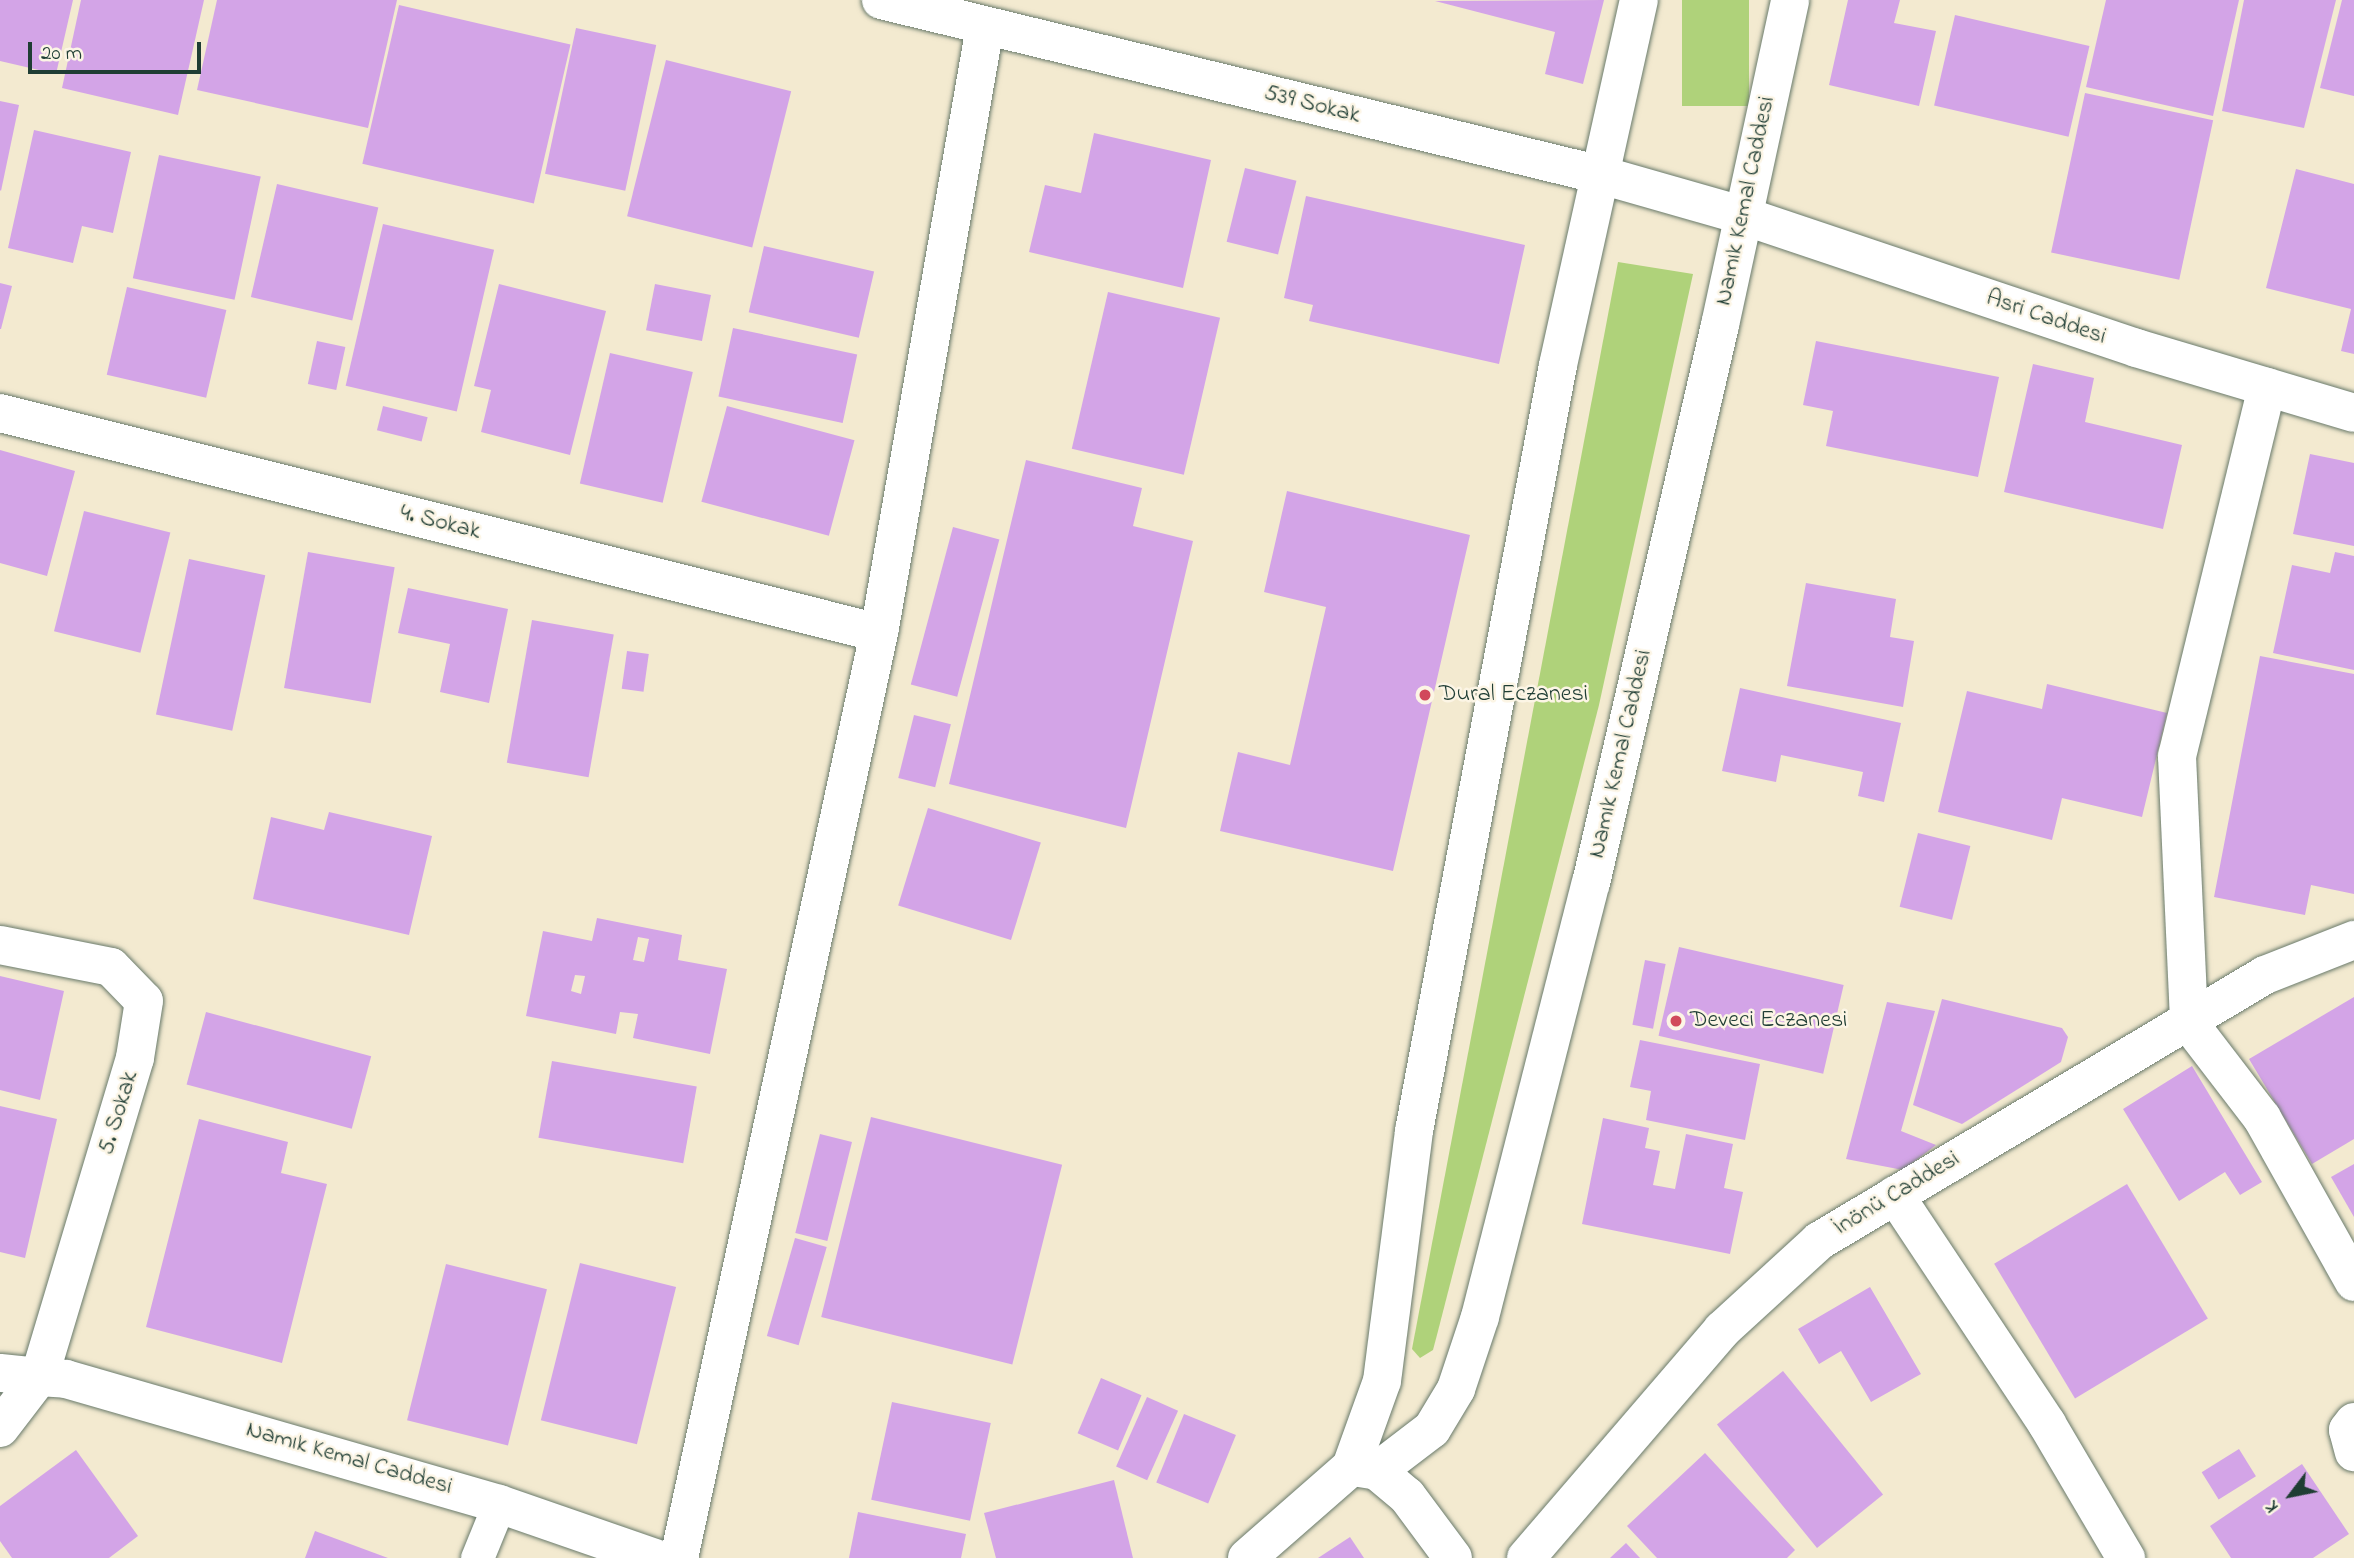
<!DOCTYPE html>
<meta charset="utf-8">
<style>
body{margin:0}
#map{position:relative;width:2354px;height:1558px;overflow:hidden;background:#f3ead0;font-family:"Indie Flower",sans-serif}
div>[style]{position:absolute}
.green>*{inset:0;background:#afd27a;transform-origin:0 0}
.building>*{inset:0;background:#d3a4e7;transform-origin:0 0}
.roads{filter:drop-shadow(0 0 2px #697a6b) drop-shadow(0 0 2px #697a6b)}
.lane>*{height:33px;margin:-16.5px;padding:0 16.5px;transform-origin:16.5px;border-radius:16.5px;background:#fff}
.street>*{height:38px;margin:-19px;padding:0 19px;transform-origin:19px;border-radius:19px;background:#fff}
.secondary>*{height:38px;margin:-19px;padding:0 19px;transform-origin:19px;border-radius:19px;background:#fff}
.dots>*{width:19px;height:19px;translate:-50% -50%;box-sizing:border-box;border:4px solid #fcf5e5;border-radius:50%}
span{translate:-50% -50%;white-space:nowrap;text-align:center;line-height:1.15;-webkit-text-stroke:5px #fcf5e5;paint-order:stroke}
.street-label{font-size:24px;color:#1f3d34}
.poi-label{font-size:24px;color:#1f3d34}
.left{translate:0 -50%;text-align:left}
.north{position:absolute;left:2256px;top:1460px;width:70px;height:70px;-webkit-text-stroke:5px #fcf5e5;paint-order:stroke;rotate:238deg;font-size:19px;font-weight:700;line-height:28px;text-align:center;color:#1f3d34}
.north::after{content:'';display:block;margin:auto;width:24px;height:32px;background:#1f3d34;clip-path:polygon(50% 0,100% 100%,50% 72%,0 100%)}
.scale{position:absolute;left:28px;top:42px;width:173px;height:32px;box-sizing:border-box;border:4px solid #1f3d34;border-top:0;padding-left:9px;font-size:21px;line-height:24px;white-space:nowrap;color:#1f3d34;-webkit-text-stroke:5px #fcf5e5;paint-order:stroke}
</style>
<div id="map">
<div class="green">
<i style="left:1682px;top:0;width:67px;height:106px"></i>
<i style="clip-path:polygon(1618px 262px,1693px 274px,1599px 705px,1438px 1331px,1433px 1350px,1420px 1358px,1412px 1349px)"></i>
</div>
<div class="building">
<i style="clip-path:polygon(0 0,73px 0,56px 74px,0 61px)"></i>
<i style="clip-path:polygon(81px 0,204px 0,178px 115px,62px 88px)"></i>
<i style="clip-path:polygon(217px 0,397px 0,368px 128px,197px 90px)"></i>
<i style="clip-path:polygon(1604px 0,1583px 84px,1545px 74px,1555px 32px,1435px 1px)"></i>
<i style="clip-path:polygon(1848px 0,1900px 0,1894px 23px,1936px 31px,1919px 106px,1829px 85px)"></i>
<i style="clip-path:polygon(2106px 0,2239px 0,2213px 116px,2086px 87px)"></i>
<i style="clip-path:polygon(2244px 0,2336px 0,2304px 128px,2222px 111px)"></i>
<i style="clip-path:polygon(2342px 0,2354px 0,2354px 96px,2320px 88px)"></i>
<i style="left:399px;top:5px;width:176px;height:163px;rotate:13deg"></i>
<i style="left:1955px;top:15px;width:138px;height:93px;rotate:13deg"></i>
<i style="left:576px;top:28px;width:82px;height:149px;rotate:12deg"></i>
<i style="left:666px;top:60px;width:129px;height:161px;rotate:14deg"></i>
<i style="left:2085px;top:93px;width:131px;height:163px;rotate:12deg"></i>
<i style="clip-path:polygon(0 101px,19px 105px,1px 191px,0 190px)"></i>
<i style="clip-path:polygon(34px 130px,131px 152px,113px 233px,82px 226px,73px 263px,8px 248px)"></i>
<i style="clip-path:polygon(1094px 133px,1211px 160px,1183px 288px,1029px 252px,1045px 185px,1081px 193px)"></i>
<i style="left:159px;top:155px;width:104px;height:126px;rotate:12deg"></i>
<i style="left:1245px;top:168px;width:53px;height:76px;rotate:14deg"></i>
<i style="clip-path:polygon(2296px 169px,2354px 184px,2354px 354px,2341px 351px,2351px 309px,2266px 288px)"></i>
<i style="left:277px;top:184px;width:104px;height:116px;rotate:13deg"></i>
<i style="clip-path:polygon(1306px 196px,1525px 245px,1499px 364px,1309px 321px,1313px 305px,1284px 298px)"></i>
<i style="left:383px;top:224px;width:114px;height:166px;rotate:13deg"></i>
<i style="left:764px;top:246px;width:113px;height:68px;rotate:13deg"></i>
<i style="clip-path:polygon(0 283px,12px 286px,1px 329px,0 329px)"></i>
<i style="clip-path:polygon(499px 284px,606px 311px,570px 455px,481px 432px,491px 390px,474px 386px)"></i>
<i style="left:655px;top:284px;width:57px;height:47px;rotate:11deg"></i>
<i style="left:127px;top:287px;width:102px;height:90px;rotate:13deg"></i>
<i style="left:1108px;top:292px;width:115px;height:161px;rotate:13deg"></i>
<i style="left:733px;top:328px;width:127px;height:70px;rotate:12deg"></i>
<i style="left:317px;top:341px;width:29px;height:44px;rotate:12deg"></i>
<i style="clip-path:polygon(1816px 341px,1999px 377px,1978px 477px,1826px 446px,1833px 411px,1803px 405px)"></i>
<i style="left:610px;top:353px;width:85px;height:134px;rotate:13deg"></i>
<i style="clip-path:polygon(2033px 364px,2094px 378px,2085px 422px,2182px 445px,2163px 529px,2004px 492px)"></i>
<i style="left:383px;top:406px;width:46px;height:25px;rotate:14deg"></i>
<i style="left:727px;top:406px;width:132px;height:99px;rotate:15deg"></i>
<i style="clip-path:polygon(0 450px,75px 471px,47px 576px,0 563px)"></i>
<i style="clip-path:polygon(2310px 454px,2354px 463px,2354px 546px,2293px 534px)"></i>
<i style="clip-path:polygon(1026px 460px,1142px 488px,1133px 526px,1193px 541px,1126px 828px,949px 784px)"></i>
<i style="clip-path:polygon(1287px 491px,1470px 535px,1393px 871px,1220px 831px,1238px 752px,1290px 765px,1326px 607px,1264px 592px)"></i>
<i style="left:84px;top:511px;width:89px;height:124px;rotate:14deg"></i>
<i style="left:953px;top:527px;width:48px;height:163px;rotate:15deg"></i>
<i style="left:308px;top:552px;width:88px;height:138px;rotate:10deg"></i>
<i style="clip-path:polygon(2335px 552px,2354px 556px,2354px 670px,2273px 653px,2292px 565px,2330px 573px)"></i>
<i style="left:189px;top:559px;width:78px;height:159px;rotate:12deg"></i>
<i style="clip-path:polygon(1806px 583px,1896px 599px,1890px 637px,1914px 641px,1903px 707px,1787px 686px)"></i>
<i style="clip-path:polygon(408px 588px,508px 609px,489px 703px,440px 692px,450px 644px,398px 633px)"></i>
<i style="left:532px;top:620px;width:83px;height:145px;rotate:10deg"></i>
<i style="left:627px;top:651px;width:22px;height:38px;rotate:8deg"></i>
<i style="clip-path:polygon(2260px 656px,2354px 674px,2354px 894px,2311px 885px,2305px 915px,2214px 897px)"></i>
<i style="clip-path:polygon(2047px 684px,2167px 713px,2142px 817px,2062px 798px,2052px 840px,1938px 812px,1967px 691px,2042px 709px)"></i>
<i style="clip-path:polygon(1740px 688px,1901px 723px,1884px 802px,1858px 796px,1863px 772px,1781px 755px,1776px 782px,1722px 771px)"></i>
<i style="left:914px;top:715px;width:38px;height:65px;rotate:14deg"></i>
<i style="left:928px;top:808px;width:118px;height:102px;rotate:17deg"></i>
<i style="clip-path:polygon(329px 812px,432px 836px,409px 935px,253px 899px,271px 817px,324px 830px)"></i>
<i style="left:1918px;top:833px;width:54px;height:76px;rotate:14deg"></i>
<i style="clip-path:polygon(evenodd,597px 918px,682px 935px,678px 960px,727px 969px,710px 1054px,633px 1038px,638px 1014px,620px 1012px,616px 1034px,526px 1016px,543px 931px,592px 941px,597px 918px,638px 937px,649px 939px,644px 962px,633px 960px,638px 937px,597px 918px,575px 975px,585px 976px,581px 994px,571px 991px,575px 975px)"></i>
<i style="left:1679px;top:947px;width:169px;height:91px;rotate:13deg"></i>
<i style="left:1645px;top:960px;width:21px;height:66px;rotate:11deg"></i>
<i style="clip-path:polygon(0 976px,64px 991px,40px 1100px,0 1090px)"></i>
<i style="clip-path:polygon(2354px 997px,2354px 1139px,2312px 1164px,2249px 1059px)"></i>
<i style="clip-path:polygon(1942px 999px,2062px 1028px,2068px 1037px,2061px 1062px,1962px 1124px,1913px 1105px)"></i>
<i style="clip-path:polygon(1887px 1002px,1935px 1011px,1901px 1131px,1936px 1145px,1903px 1170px,1846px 1159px)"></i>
<i style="left:206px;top:1012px;width:171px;height:75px;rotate:15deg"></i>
<i style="clip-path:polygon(1640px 1040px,1760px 1064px,1745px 1140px,1646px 1120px,1651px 1091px,1630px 1087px)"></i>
<i style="left:552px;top:1061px;width:147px;height:78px;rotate:10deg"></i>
<i style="clip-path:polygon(2192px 1066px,2262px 1182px,2240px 1195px,2225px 1172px,2179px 1201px,2123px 1109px)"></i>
<i style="clip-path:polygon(0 1106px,57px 1119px,25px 1258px,0 1252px)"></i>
<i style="left:871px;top:1117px;width:197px;height:206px;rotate:14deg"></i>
<i style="clip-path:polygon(1603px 1118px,1649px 1128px,1645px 1148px,1660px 1151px,1653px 1185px,1675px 1189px,1686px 1134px,1733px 1144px,1724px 1188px,1743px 1192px,1730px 1254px,1582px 1224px)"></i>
<i style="clip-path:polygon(199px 1119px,288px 1142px,281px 1173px,327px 1184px,282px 1363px,146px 1327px)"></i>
<i style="left:820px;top:1134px;width:33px;height:102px;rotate:14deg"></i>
<i style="clip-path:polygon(2354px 1164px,2354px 1217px,2331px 1177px)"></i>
<i style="left:2127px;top:1184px;width:157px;height:155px;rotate:59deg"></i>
<i style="left:795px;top:1238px;width:33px;height:102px;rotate:16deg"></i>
<i style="left:580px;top:1263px;width:99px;height:162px;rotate:14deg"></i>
<i style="left:446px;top:1264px;width:104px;height:161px;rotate:14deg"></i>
<i style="clip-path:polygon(1870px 1287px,1921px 1374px,1871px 1402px,1841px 1351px,1819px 1364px,1798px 1329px)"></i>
<i style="left:1783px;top:1371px;width:159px;height:85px;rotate:51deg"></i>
<i style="left:1101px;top:1378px;width:44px;height:60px;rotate:23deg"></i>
<i style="left:1147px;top:1397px;width:34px;height:76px;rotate:24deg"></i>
<i style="left:892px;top:1402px;width:101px;height:100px;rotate:12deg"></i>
<i style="left:1184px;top:1414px;width:56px;height:74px;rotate:22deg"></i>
<i style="left:2239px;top:1449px;width:32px;height:44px;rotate:58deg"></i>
<i style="clip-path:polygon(76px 1450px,138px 1536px,109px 1558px,12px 1558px,0 1541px,0 1506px)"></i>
<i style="clip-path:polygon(1705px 1453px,1795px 1550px,1787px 1558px,1657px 1558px,1627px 1526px)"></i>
<i style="clip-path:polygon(2302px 1464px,2349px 1534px,2313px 1558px,2231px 1558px,2210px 1526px)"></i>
<i style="clip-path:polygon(1114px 1480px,1133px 1558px,996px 1558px,984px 1513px)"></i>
<i style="clip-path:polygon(858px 1512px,966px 1534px,961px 1558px,849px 1558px)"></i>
<i style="clip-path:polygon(315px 1531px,388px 1558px,305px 1558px)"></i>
<i style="clip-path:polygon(1350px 1537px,1364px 1558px,1318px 1558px)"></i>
<i style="clip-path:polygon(1626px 1543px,1640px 1558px,1610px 1558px)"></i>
</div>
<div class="roads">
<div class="lane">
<i style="left:477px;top:1558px;width:58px;rotate:-67.8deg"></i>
</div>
<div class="street">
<i style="left:881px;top:0;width:741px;rotate:13.66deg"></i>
<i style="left:1601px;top:175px;width:146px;rotate:15.9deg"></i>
<i style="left:2267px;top:387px;width:380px;rotate:103.7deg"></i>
<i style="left:2177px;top:756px;width:267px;rotate:87.4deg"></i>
<i style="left:2189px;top:1023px;width:120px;rotate:52.5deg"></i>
<i style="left:2262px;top:1118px;width:188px;rotate:60.7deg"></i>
<i style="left:0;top:413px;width:906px;rotate:14.05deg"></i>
<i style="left:0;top:945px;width:113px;rotate:11.2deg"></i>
<i style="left:111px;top:967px;width:47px;rotate:45.9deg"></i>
<i style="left:144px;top:1001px;width:58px;rotate:99deg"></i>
<i style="left:135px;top:1058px;width:333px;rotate:106.7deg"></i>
<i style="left:39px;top:1377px;width:39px;rotate:-174deg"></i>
<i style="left:1895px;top:1195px;width:275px;rotate:56.4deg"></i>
<i style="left:2047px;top:1424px;width:156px;rotate:59.5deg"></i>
<i style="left:2354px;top:1422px;width:10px;rotate:127deg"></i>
<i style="left:2348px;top:1430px;width:23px;rotate:75deg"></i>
<i style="left:679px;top:1558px;width:946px;rotate:-77.8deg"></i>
<i style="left:879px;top:633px;width:615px;rotate:-80.08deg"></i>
</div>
<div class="secondary">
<i style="left:1741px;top:215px;width:417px;rotate:18.6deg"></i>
<i style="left:2136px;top:348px;width:227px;rotate:16.6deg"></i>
<i style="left:0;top:1428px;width:64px;rotate:-52.6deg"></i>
<i style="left:39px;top:1377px;width:27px;rotate:4deg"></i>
<i style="left:66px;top:1379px;width:451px;rotate:16.1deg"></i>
<i style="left:499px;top:1504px;width:165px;rotate:19.1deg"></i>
<i style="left:1353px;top:1467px;width:24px;rotate:9deg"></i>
<i style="left:1377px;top:1471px;width:39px;rotate:40deg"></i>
<i style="left:1407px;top:1496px;width:77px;rotate:53.4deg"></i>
<i style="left:1377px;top:1471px;width:69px;rotate:-37.4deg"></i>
<i style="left:1432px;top:1429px;width:47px;rotate:-59deg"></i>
<i style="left:1456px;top:1389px;width:76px;rotate:-71.6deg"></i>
<i style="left:1480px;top:1317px;width:448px;rotate:-75.7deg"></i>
<i style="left:1591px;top:883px;width:573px;rotate:-76.98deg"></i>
<i style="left:1720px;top:325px;width:332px;rotate:-77.8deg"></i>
<i style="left:1247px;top:1558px;width:138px;rotate:-41.2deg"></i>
<i style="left:1351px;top:1467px;width:91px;rotate:-70.2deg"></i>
<i style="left:1382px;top:1381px;width:252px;rotate:-82.7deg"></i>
<i style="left:1414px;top:1131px;width:779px;rotate:-79.35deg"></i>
<i style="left:1558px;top:365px;width:374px;rotate:-77.5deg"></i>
<i style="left:1526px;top:1558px;width:301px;rotate:-49.3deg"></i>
<i style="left:1722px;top:1330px;width:132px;rotate:-42.5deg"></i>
<i style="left:1819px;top:1241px;width:519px;rotate:-30.81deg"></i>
<i style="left:2265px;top:975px;width:96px;rotate:-21.5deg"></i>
</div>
</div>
<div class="dots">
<i style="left:1425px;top:695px;background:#d1495b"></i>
<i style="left:1676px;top:1021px;background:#d1495b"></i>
</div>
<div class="street-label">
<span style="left:1312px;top:105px;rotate:14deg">539 Sokak</span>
<span style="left:1746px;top:201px;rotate:-78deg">Namık Kemal Caddesi</span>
<span style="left:2046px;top:318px;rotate:19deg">Asri Caddesi</span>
<span style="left:440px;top:523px;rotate:14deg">4. Sokak</span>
<span style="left:1621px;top:754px;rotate:-77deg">Namık Kemal Caddesi</span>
<span style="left:119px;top:1113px;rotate:-73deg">5. Sokak</span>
<span style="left:1897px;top:1194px;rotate:-31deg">İnönü Caddesi</span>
<span style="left:349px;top:1459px;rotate:16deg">Namık Kemal Caddesi</span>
</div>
<div class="poi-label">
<span class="left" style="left:1439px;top:695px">Dural Eczanesi</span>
<span class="left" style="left:1690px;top:1021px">Deveci Eczanesi</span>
</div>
<div class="north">K</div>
<div class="scale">20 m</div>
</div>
